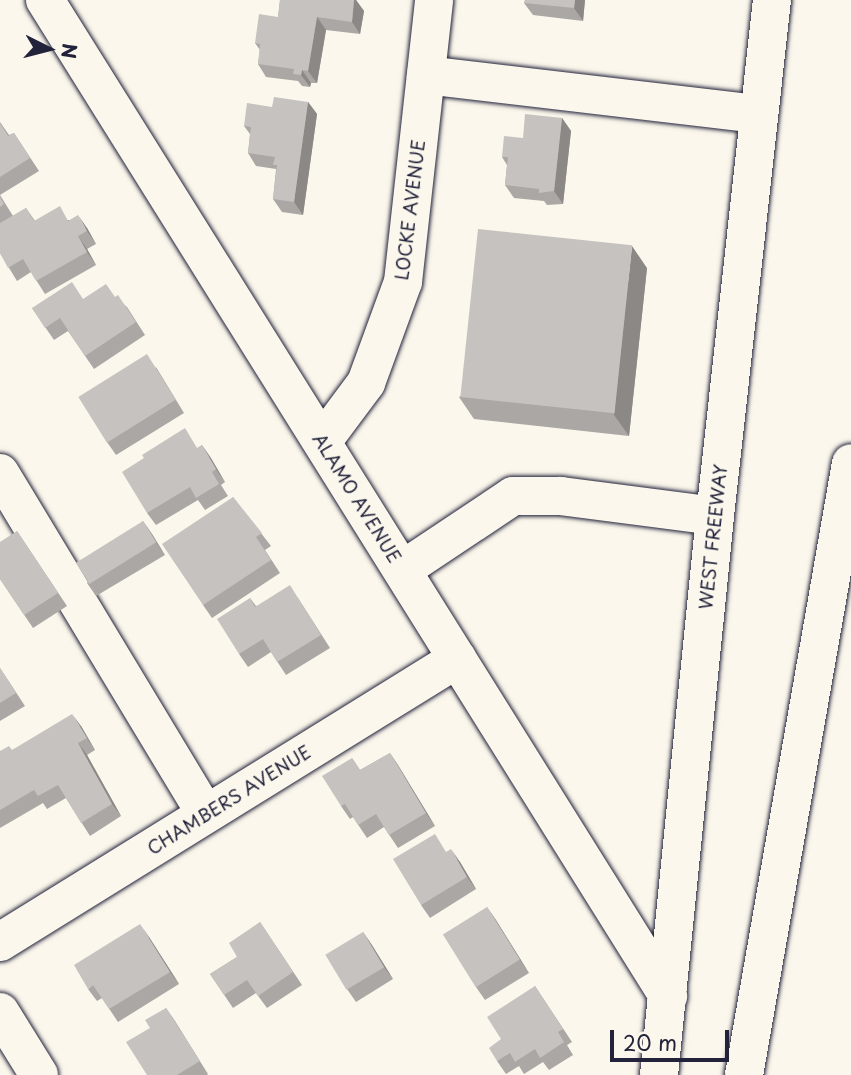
<!DOCTYPE html>
<style>
body{margin:0}
#map{position:relative;width:851px;height:1075px;overflow:hidden;background:#fbf7ec;font-family:"Playpen Sans",sans-serif}
div>[style]{position:absolute}
.roads{filter:drop-shadow(0 0 2px #22223b) drop-shadow(0 0 2px #22223b)}
.minor>*{height:38px;margin:-19px;padding:0 19px;transform-origin:19px;border-radius:19px;background:#fbf7ec}
.major>*{height:38px;margin:-19px;padding:0 19px;transform-origin:19px;border-radius:19px;background:#fbf7ec}
.highway>*{height:38px;margin:-19px;padding:0 19px;transform-origin:19px;border-radius:19px;background:#fbf7ec}
.wall>*{inset:0;background:#aaa7a5}
.shaded-wall>*{inset:0;background:#8b8886}
.building>*{inset:0;background:#c6c2c0;transform-origin:0 0}
span{translate:-50% -50%;white-space:nowrap;text-align:center;line-height:1.15;-webkit-text-stroke:7px #fbf7ec;paint-order:stroke}
.street-label{font-size:18px;color:#22223b}
.north{position:absolute;left:14px;top:14px;width:70px;height:70px;-webkit-text-stroke:5px #fbf7ec;paint-order:stroke;rotate:96deg;font-size:19px;font-weight:700;line-height:28px;text-align:center;color:#22223b}
.north::after{content:'';display:block;margin:auto;width:24px;height:32px;background:#22223b;clip-path:polygon(50% 0,100% 100%,50% 72%,0 100%)}
.scale{position:absolute;left:610px;top:1030px;width:119px;height:32px;box-sizing:border-box;border:4px solid #22223b;border-top:0;padding-left:9px;font-size:21px;line-height:24px;white-space:nowrap;color:#22223b;-webkit-text-stroke:5px #fbf7ec;paint-order:stroke}
</style>
<div id="map">
<div class="roads">
<div class="minor">
<i style="left:45px;top:0;width:1175px;rotate:57.97deg"></i>
<i style="left:426px;top:75px;width:335px;rotate:6.7deg"></i>
<i style="left:322px;top:442px;width:74px;rotate:-53.3deg"></i>
<i style="left:366px;top:383px;width:108px;rotate:-69.9deg"></i>
<i style="left:403px;top:282px;width:284px;rotate:-83.7deg"></i>
<i style="left:0;top:473px;width:398px;rotate:58.9deg"></i>
<i style="left:402px;top:570px;width:133px;rotate:-33.7deg"></i>
<i style="left:513px;top:496px;width:48px"></i>
<i style="left:561px;top:496px;width:155px;rotate:7.4deg"></i>
<i style="left:0;top:942px;width:538px;rotate:-31.77deg"></i>
<i style="left:0;top:1012px;width:74px;rotate:58.2deg"></i>
</div>
<div class="major">
<i style="left:659px;top:1075px;width:562px;rotate:-84.28deg"></i>
<i style="left:715px;top:516px;width:519px;rotate:-83.7deg"></i>
</div>
<div class="highway">
<i style="left:744px;top:1075px;width:621px;rotate:-80.08deg"></i>
</div>
</div>
<div class="wall">
<i style="clip-path:polygon(280px 0,356px 0,364px 11px,360px 34px,326px 30px,317px 83px,311px 83px,310px 87px,302px 86px,298px 81px,266px 77px,258px 64px,260px 50px,255px 43px,278px 17px)"></i>
<i style="clip-path:polygon(525px 0,585px 0,583px 21px,533px 15px,524px 3px)"></i>
<i style="clip-path:polygon(308px 102px,317px 114px,303px 215px,282px 212px,273px 199px,276px 170px,276px 169px,256px 166px,248px 153px,250px 134px,244px 126px,272px 107px)"></i>
<i style="clip-path:polygon(562px 118px,571px 131px,563px 204px,547px 205px,544px 201px,514px 198px,505px 185px,507px 165px,502px 157px,523px 138px)"></i>
<i style="clip-path:polygon(0 122px,9px 135px,14px 133px,39px 171px,0 195px,13px 216px,26px 208px,35px 221px,69px 220px,87px 228px,96px 244px,87px 249px,96px 265px,45px 294px,31px 272px,17px 281px,0 253px)"></i>
<i style="clip-path:polygon(647px 268px,629px 436px,474px 419px,459px 397px)"></i>
<i style="clip-path:polygon(115px 297px,127px 307px,145px 335px,94px 369px,68px 331px,54px 340px,32px 308px,83px 299px)"></i>
<i style="clip-path:polygon(156px 367px,184px 413px,116px 455px,107px 442px)"></i>
<i style="clip-path:polygon(202px 445px,225px 482px,221px 485px,228px 496px,205px 510px,198px 500px,156px 525px,147px 513px,198px 448px)"></i>
<i style="clip-path:polygon(233px 497px,271px 546px,265px 550px,280px 573px,212px 618px,203px 605px)"></i>
<i style="clip-path:polygon(143px 521px,165px 555px,96px 596px,87px 583px)"></i>
<i style="clip-path:polygon(17px 531px,67px 606px,33px 628px,0 579px)"></i>
<i style="clip-path:polygon(250px 598px,256px 606px,298px 598px,330px 648px,286px 675px,271px 652px,248px 667px,239px 654px)"></i>
<i style="clip-path:polygon(0 668px,25px 706px,0 721px)"></i>
<i style="clip-path:polygon(81px 726px,95px 750px,87px 755px,121px 816px,90px 836px,66px 798px,47px 809px,43px 803px,0 828px,0 751px,12px 750px)"></i>
<i style="clip-path:polygon(390px 753px,435px 826px,398px 848px,384px 827px,367px 838px,353px 817px,350px 819px,341px 806px,352px 758px,360px 770px)"></i>
<i style="clip-path:polygon(447px 852px,460px 862px,476px 889px,430px 918px,421px 905px)"></i>
<i style="clip-path:polygon(487px 907px,529px 973px,485px 1000px,476px 987px)"></i>
<i style="clip-path:polygon(260px 922px,302px 985px,267px 1008px,256px 993px,233px 1008px,210px 974px,237px 957px)"></i>
<i style="clip-path:polygon(363px 932px,393px 979px,356px 1002px,347px 989px)"></i>
<i style="clip-path:polygon(149px 937px,179px 984px,118px 1022px,102px 998px,97px 1001px,88px 989px)"></i>
<i style="clip-path:polygon(535px 986px,572px 1042px,567px 1045px,573px 1055px,549px 1070px,543px 1062px,524px 1074px,519px 1066px,506px 1074px,497px 1061px,501px 1039px)"></i>
<i style="clip-path:polygon(166px 1008px,175px 1021px,208px 1074px,207px 1075px,147px 1075px,150px 1028px)"></i>
</div>
<div class="shaded-wall">
<i style="clip-path:polygon(354px 0,356px 0,364px 11px,360px 34px,352px 22px)"></i>
<i style="clip-path:polygon(575px 0,585px 0,583px 21px,574px 8px)"></i>
<i style="clip-path:polygon(317px 17px,326px 30px,317px 83px,308px 71px)"></i>
<i style="clip-path:polygon(302px 70px,311px 83px,310px 87px,301px 75px)"></i>
<i style="clip-path:polygon(308px 102px,317px 114px,303px 215px,294px 202px)"></i>
<i style="clip-path:polygon(562px 118px,571px 131px,563px 204px,554px 191px)"></i>
<i style="clip-path:polygon(78px 215px,87px 228px,96px 244px,87px 231px)"></i>
<i style="clip-path:polygon(78px 236px,87px 249px,96px 265px,87px 252px)"></i>
<i style="clip-path:polygon(632px 246px,647px 268px,629px 436px,614px 415px)"></i>
<i style="clip-path:polygon(202px 445px,211px 458px,225px 482px,216px 469px)"></i>
<i style="clip-path:polygon(143px 521px,152px 534px,165px 555px,156px 542px)"></i>
<i style="clip-path:polygon(72px 714px,81px 726px,95px 750px,87px 738px)"></i>
<i style="clip-path:polygon(78px 743px,87px 755px,121px 816px,112px 804px)"></i>
<i style="clip-path:polygon(390px 753px,398px 765px,435px 826px,426px 813px)"></i>
<i style="clip-path:polygon(451px 849px,460px 862px,476px 889px,467px 877px)"></i>
<i style="clip-path:polygon(487px 907px,496px 920px,529px 973px,520px 960px)"></i>
<i style="clip-path:polygon(140px 924px,149px 937px,179px 984px,170px 972px)"></i>
<i style="clip-path:polygon(363px 932px,372px 945px,393px 979px,384px 967px)"></i>
</div>
<div class="building">
<i style="clip-path:polygon(280px 0,354px 0,352px 22px,317px 17px,308px 71px,302px 70px,301px 75px,293px 74px,294px 69px,258px 64px,260px 44px,255px 43px,259px 14px,278px 17px)"></i>
<i style="clip-path:polygon(525px 0,575px 0,574px 8px,524px 3px)"></i>
<i style="clip-path:polygon(274px 97px,308px 102px,294px 202px,273px 199px,277px 165px,273px 165px,275px 157px,248px 153px,251px 127px,244px 126px,247px 103px,272px 107px)"></i>
<i style="clip-path:polygon(525px 114px,562px 118px,554px 191px,539px 193px,539px 189px,505px 185px,508px 157px,502px 157px,504px 136px,523px 138px)"></i>
<i style="clip-path:polygon(0 123px,8px 136px,14px 133px,30px 158px,0 177px)"></i>
<i style="clip-path:polygon(0 197px,4px 204px,0 207px)"></i>
<i style="clip-path:polygon(60px 206px,68px 221px,78px 215px,87px 231px,78px 236px,87px 252px,36px 281px,23px 259px,8px 268px,0 253px,0 223px,26px 208px,34px 221px)"></i>
<i style="left:478px;top:229px;width:155px;height:169px;rotate:6deg"></i>
<i style="clip-path:polygon(72px 282px,83px 299px,106px 284px,115px 297px,118px 295px,136px 322px,85px 356px,60px 318px,45px 328px,32px 308px)"></i>
<i style="left:147px;top:354px;width:54px;height:81px;rotate:58deg"></i>
<i style="clip-path:polygon(185px 428px,197px 448px,202px 445px,216px 469px,212px 472px,219px 484px,196px 498px,190px 487px,147px 513px,122px 472px,144px 458px,142px 455px)"></i>
<i style="clip-path:polygon(233px 497px,262px 533px,256px 537px,271px 560px,203px 605px,162px 544px)"></i>
<i style="left:143px;top:521px;width:25px;height:79px;rotate:58deg"></i>
<i style="clip-path:polygon(17px 531px,58px 593px,24px 615px,0 579px,0 542px)"></i>
<i style="clip-path:polygon(290px 585px,321px 635px,277px 662px,263px 639px,239px 654px,217px 619px,250px 598px,255px 607px)"></i>
<i style="clip-path:polygon(0 668px,16px 693px,0 703px)"></i>
<i style="clip-path:polygon(72px 714px,87px 738px,78px 743px,112px 804px,81px 823px,58px 785px,38px 796px,34px 790px,0 810px,0 751px,9px 746px,12px 750px)"></i>
<i style="clip-path:polygon(390px 753px,426px 813px,389px 835px,376px 814px,358px 825px,345px 804px,341px 806px,322px 776px,352px 758px,360px 770px)"></i>
<i style="clip-path:polygon(435px 834px,446px 852px,451px 849px,467px 877px,421px 905px,393px 859px)"></i>
<i style="left:487px;top:907px;width:62px;height:52px;rotate:58deg"></i>
<i style="clip-path:polygon(260px 922px,293px 972px,258px 996px,247px 980px,224px 995px,210px 974px,237px 957px,229px 943px)"></i>
<i style="clip-path:polygon(140px 924px,170px 972px,109px 1009px,93px 985px,88px 989px,74px 965px)"></i>
<i style="left:363px;top:932px;width:41px;height:44px;rotate:59deg"></i>
<i style="clip-path:polygon(535px 986px,563px 1029px,558px 1032px,564px 1042px,540px 1058px,535px 1049px,515px 1062px,510px 1053px,497px 1061px,489px 1048px,501px 1039px,487px 1017px)"></i>
<i style="clip-path:polygon(166px 1008px,200px 1061px,177px 1075px,147px 1075px,126px 1042px,150px 1028px,145px 1020px)"></i>
</div>
<div class="street-label">
<span style="left:410px;top:210px;rotate:-83deg">LOCKE AVENUE</span>
<span style="left:357px;top:498px;rotate:58deg">ALAMO AVENUE</span>
<span style="left:713px;top:537px;rotate:-84deg">WEST FREEWAY</span>
<span style="left:229px;top:800px;rotate:-32deg">CHAMBERS AVENUE</span>
</div>
<div class="north">N</div>
<div class="scale">20 m</div>
</div>
